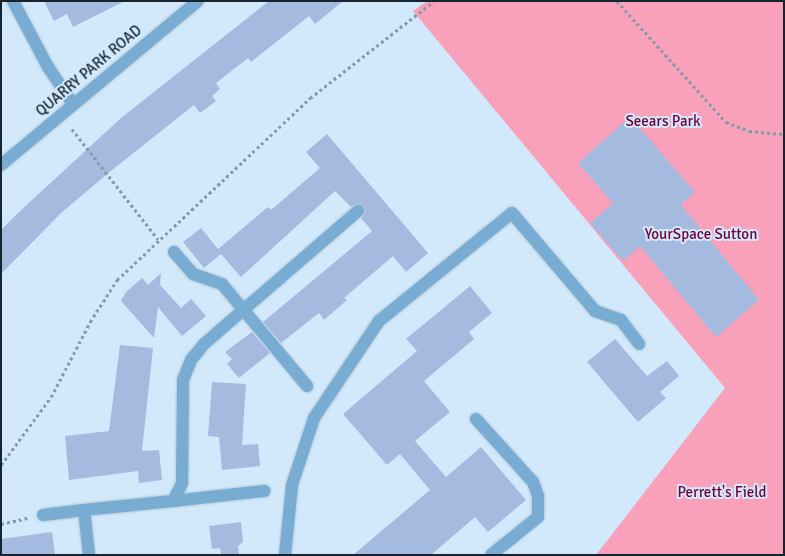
<!DOCTYPE html>
<style>
body{margin:0}
#map{position:relative;width:785px;height:556px;overflow:hidden;background:#d2e9fb;font-family:Signika,sans-serif}
div>[style]{position:absolute}
.green>*{inset:0;background:#f9a1ba}
.building>*{inset:0;background:#a5badf}
.path>*{height:2.5px;margin-top:-1.25px;transform-origin:0;background:repeating-linear-gradient(90deg,#869aa9 0 3px,transparent 0 6px)}
.roads{filter:drop-shadow(0 0 1px #b0c6d6) drop-shadow(0 0 1px #b0c6d6)}
.lane>*{height:12px;margin:-6px;padding:0 6px;transform-origin:6px;border-radius:6px;background:#78acd2}
.street>*{height:12px;margin:-6px;padding:0 6px;transform-origin:6px;border-radius:6px;background:#78acd2}
span{translate:-50% -50%;white-space:nowrap;text-align:center;line-height:1.15;-webkit-text-stroke:4px #d2e9fb;paint-order:stroke}
.street-label{font-size:15px;color:#15242f}
.park-label{font-size:15px;color:#710037}
.frame{position:absolute;inset:0;border:2px solid #15242f;pointer-events:none}
</style>
<div id="map">
<div class="green">
<i style="clip-path:polygon(427px 1px,784px 1px,784px 555px,596px 555px,725px 388px,413px 11px)"></i>
</div>
<div class="building">
<i style="clip-path:polygon(44px 1px,125px 1px,73px 27px,67px 14px,54px 21px)"></i>
<i style="clip-path:polygon(269px 1px,343px 1px,315px 24px,309px 16px,251px 62px,248px 58px,216px 83px,220px 89px,212px 96px,216px 101px,200px 113px,194px 105px,112px 170px,61px 213px,1px 274px,1px 230px,19px 212px,121px 118px)"></i>
<i style="clip-path:polygon(630px 117px,695px 192px,681px 205px,759px 300px,716px 337px,640px 246px,623px 261px,590px 223px,613px 203px,578px 163px)"></i>
<i style="clip-path:polygon(327px 134px,428px 253px,406px 272px,393px 256px,344px 298px,347px 300px,324px 320px,319px 313px,281px 343px,263px 322px,372px 231px,361px 218px,365px 213px,363px 206px,357px 204px,351px 207px,335px 191px,241px 277px,221px 254px,204px 268px,183px 242px,201px 228px,218px 249px,268px 207px,271px 210px,320px 168px,306px 152px)"></i>
<i style="clip-path:polygon(161px 273px,160px 285px,181px 308px,191px 299px,206px 316px,182px 336px,158px 307px,154px 338px,121px 301px,126px 292px,142px 278px,148px 285px)"></i>
<i style="clip-path:polygon(470px 286px,492px 313px,469px 332px,474px 339px,424px 381px,450px 412px,415px 441px,446px 477px,481px 447px,526px 500px,488px 532px,475px 517px,431px 555px,353px 555px,430px 490px,400px 454px,387px 465px,343px 414px,417px 351px,406px 339px)"></i>
<i style="clip-path:polygon(252px 332px,270px 353px,239px 378px,227px 364px,232px 359px,225px 352px)"></i>
<i style="clip-path:polygon(615px 339px,647px 376px,667px 361px,679px 376px,660px 392px,666px 398px,638px 422px,587px 362px)"></i>
<i style="clip-path:polygon(120px 345px,153px 348px,142px 451px,159px 450px,162px 480px,139px 483px,138px 471px,69px 480px,65px 436px,109px 431px)"></i>
<i style="clip-path:polygon(212px 382px,246px 384px,242px 445px,258px 444px,260px 466px,222px 470px,219px 437px,208px 436px)"></i>
<i style="clip-path:polygon(241px 522px,243px 542px,238px 546px,239px 555px,221px 555px,220px 548px,212px 549px,209px 526px)"></i>
<i style="clip-path:polygon(52px 532px,55px 555px,1px 555px,1px 539px)"></i>
</div>
<div class="path">
<i style="left:617px;top:1px;width:163px;rotate:48deg"></i>
<i style="left:726px;top:122px;width:25px;rotate:21deg"></i>
<i style="left:749px;top:131px;width:35px;rotate:5deg"></i>
<i style="left:72px;top:129px;width:140px;rotate:52deg"></i>
<i style="left:1px;top:465px;width:84px;rotate:-53.7deg"></i>
<i style="left:51px;top:397px;width:85px;rotate:-62.5deg"></i>
<i style="left:90px;top:322px;width:50px;rotate:-57.3deg"></i>
<i style="left:117px;top:280px;width:265px;rotate:-43.3deg"></i>
<i style="left:310px;top:98px;width:157px;rotate:-38deg"></i>
<i style="left:1px;top:524px;width:27px;rotate:-13deg"></i>
</div>
<div class="roads">
<div class="lane">
<i style="left:174px;top:252px;width:29px;rotate:49deg"></i>
<i style="left:193px;top:274px;width:31px;rotate:19deg"></i>
<i style="left:222px;top:284px;width:133px;rotate:50.2deg"></i>
<i style="left:256px;top:299px;width:135px;rotate:-40.8deg"></i>
<i style="left:476px;top:419px;width:85px;rotate:47.9deg"></i>
<i style="left:533px;top:482px;width:15px;rotate:70deg"></i>
<i style="left:538px;top:496px;width:21px;rotate:90deg"></i>
<i style="left:538px;top:517px;width:60px;rotate:141deg"></i>
<i style="left:285px;top:555px;width:70px;rotate:-84.3deg"></i>
<i style="left:292px;top:485px;width:71px;rotate:-71.8deg"></i>
<i style="left:314px;top:418px;width:117px;rotate:-56.2deg"></i>
<i style="left:379px;top:321px;width:171px;rotate:-39.1deg"></i>
<i style="left:512px;top:213px;width:128px;rotate:49.7deg"></i>
<i style="left:595px;top:311px;width:28px;rotate:19deg"></i>
<i style="left:621px;top:320px;width:30px;rotate:53deg"></i>
</div>
<div class="street">
<i style="left:13px;top:1px;width:75px;rotate:62.1deg"></i>
<i style="left:48px;top:67px;width:45px;rotate:56deg"></i>
<i style="left:1px;top:165px;width:256px;rotate:-39.8deg"></i>
<i style="left:173px;top:501px;width:92px;rotate:-6.3deg"></i>
<i style="left:43px;top:515px;width:41px;rotate:-7deg"></i>
<i style="left:89px;top:555px;width:45px;rotate:-96.3deg"></i>
<i style="left:84px;top:510px;width:89px;rotate:-5.8deg"></i>
<i style="left:173px;top:501px;width:20px;rotate:-63deg"></i>
<i style="left:182px;top:483px;width:103px;rotate:-89.4deg"></i>
<i style="left:183px;top:380px;width:22px;rotate:-68deg"></i>
<i style="left:191px;top:360px;width:21px;rotate:-51deg"></i>
<i style="left:204px;top:344px;width:69px;rotate:-40.9deg"></i>
</div>
</div>
<div class="street-label">
<span style="left:89px;top:71px;rotate:-40deg">QUARRY PARK ROAD</span>
</div>
<div class="park-label">
<span style="left:663px;top:122px">Seears Park</span>
<span style="left:701px;top:235px">YourSpace Sutton</span>
<span style="left:722px;top:493px">Perrett's Field</span>
</div>
<div class="frame"></div>
</div>
